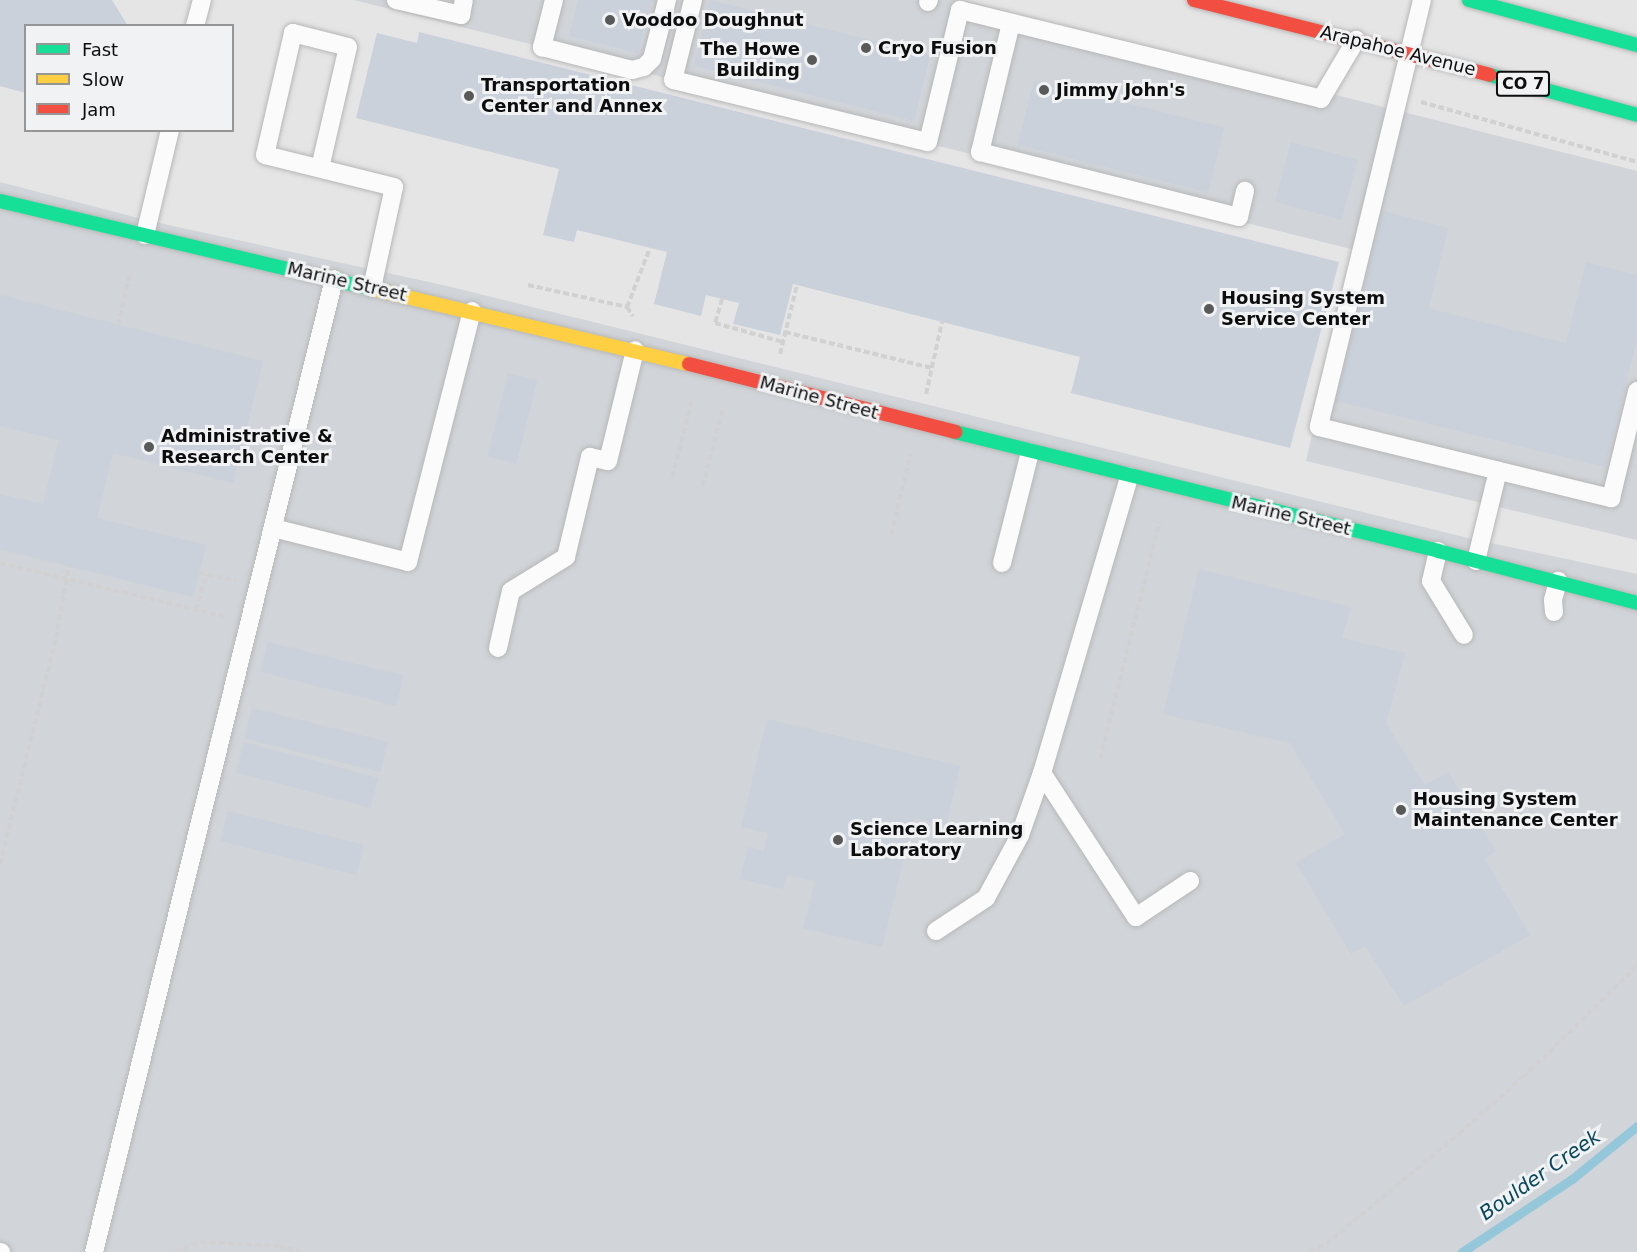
<!DOCTYPE html>
<style>
body{margin:0}
#map{position:relative;width:1637px;height:1252px;overflow:hidden;background:#e5e5e5;font-family:"DejaVu Sans",sans-serif}
div>[style]{position:absolute}
.built>*{inset:0;background:#d1d4d8}
.stream>*{height:9px;margin:-4.5px;padding:0 4.5px;transform-origin:4.5px;border-radius:4.5px;background:#95c7db}
.building>*{inset:0;background:#cad1db;transform-origin:0 0}
.path>*{height:4px;margin-top:-2px;transform-origin:0;background:repeating-linear-gradient(90deg,#d1d1d2 0 6px,transparent 0 9px)}
.roads{filter:drop-shadow(0 0 2px #b7b7b7) drop-shadow(0 0 2px #b7b7b7)}
.lane>*{height:18px;margin:-9px;padding:0 9px;transform-origin:9px;border-radius:9px;background:#fbfbfb}
.fast>*{height:14px;margin:-7px;padding:0 7px;transform-origin:7px;border-radius:7px;background:#16e098}
.slow>*{height:14px;margin:-7px;padding:0 7px;transform-origin:7px;border-radius:7px;background:#ffcf43}
.jam>*{height:14px;margin:-7px;padding:0 7px;transform-origin:7px;border-radius:7px;background:#f24e42}
.dots>*{width:16px;height:16px;translate:-50% -50%;box-sizing:border-box;border:3px solid #f1f2f3;border-radius:50%}
span{translate:-50% -50%;white-space:nowrap;text-align:center;line-height:1.15;-webkit-text-stroke:6px #f1f2f3;paint-order:stroke}
.shield-label span{padding:2px 4px;background:#f1f2f3;border:2px solid;border-radius:4px;-webkit-text-stroke-width:0}
.shield-label{font-size:16px;color:#0d0d0e;font-weight:700}
.poi-label{font-size:18px;color:#0d0d0e;font-weight:700}
.left{translate:0 -50%;text-align:left}
.right{translate:-100% -50%;text-align:right}
.street-label{font-size:18px;color:#0d0d0e}
.water-label{font-size:20px;color:#08475b;font-style:italic}
.legend{position:absolute;left:24px;top:24px;width:210px;height:108px;box-sizing:border-box;background:#f1f2f3;border:2px solid #969697;margin:0;padding:8px 10px;list-style:none;font-size:18px;color:#0d0d0e}
.legend li{display:flex;align-items:center;gap:12px;height:30px}
.legend b{width:30px;border:2px solid #969697}
</style>
<div id="map">
<div class="built">
<i style="clip-path:polygon(354px 0,961px 0,1637px 171px,1637px 540px,1306px 461px,1355px 250px)"></i>
<i style="clip-path:polygon(0 182px,146px 220px,447px 286px,1472px 539px,1637px 574px,1637px 1252px,0 1252px)"></i>
</div>
<div class="stream">
<i style="left:1462px;top:1252px;width:132px;rotate:-33.6deg"></i>
<i style="left:1572px;top:1179px;width:84px;rotate:-39.2deg"></i>
</div>
<div class="building">
<i style="clip-path:polygon(0 0,112px 0,128px 26px,26px 26px,26px 93px,0 86px)"></i>
<i style="clip-path:polygon(578px 0,658px 0,657px 4px,651px 2px,638px 53px,569px 36px)"></i>
<i style="left:710px;top:0;width:227px;height:68px;rotate:14deg"></i>
<i style="clip-path:polygon(419px 32px,1339px 262px,1290px 448px,1071px 393px,1080px 357px,793px 284px,780px 335px,733px 324px,739px 303px,706px 295px,701px 316px,654px 304px,667px 252px,577px 230px,574px 242px,543px 235px,559px 169px,356px 118px,377px 33px,417px 43px)"></i>
<i style="left:1034px;top:80px;width:196px;height:67px;rotate:14deg"></i>
<i style="left:1291px;top:142px;width:69px;height:62px;rotate:15deg"></i>
<i style="clip-path:polygon(1383px 211px,1448px 228px,1429px 308px,1447px 313px,1566px 343px,1586px 262px,1637px 275px,1637px 339px,1605px 467px,1336px 401px)"></i>
<i style="clip-path:polygon(0 295px,263px 361px,233px 483px,113px 453px,97px 518px,206px 545px,193px 597px,0 549px,0 494px,43px 504px,59px 440px,0 426px)"></i>
<i style="left:508px;top:373px;width:30px;height:86px;rotate:14deg"></i>
<i style="clip-path:polygon(1199px 569px,1351px 607px,1342px 638px,1405px 653px,1386px 724px,1425px 785px,1448px 772px,1496px 851px,1485px 859px,1530px 935px,1404px 1006px,1365px 946px,1351px 954px,1296px 863px,1345px 834px,1290px 743px,1163px 714px)"></i>
<i style="left:268px;top:642px;width:140px;height:31px;rotate:14deg"></i>
<i style="left:252px;top:708px;width:140px;height:31px;rotate:14deg"></i>
<i style="clip-path:polygon(767px 719px,960px 766px,946px 826px,914px 818px,882px 947px,803px 928px,815px 881px,787px 875px,783px 889px,740px 879px,748px 847px,764px 851px,768px 833px,741px 827px)"></i>
<i style="left:244px;top:742px;width:139px;height:31px;rotate:15deg"></i>
<i style="left:228px;top:811px;width:140px;height:31px;rotate:14deg"></i>
</div>
<div class="path">
<i style="left:1421px;top:102px;width:224px;rotate:15.5deg"></i>
<i style="left:528px;top:285px;width:101px;rotate:12.5deg"></i>
<i style="left:627px;top:307px;width:11px;rotate:56deg"></i>
<i style="left:722px;top:299px;width:25px;rotate:106deg"></i>
<i style="left:715px;top:323px;width:71px;rotate:15.6deg"></i>
<i style="left:627px;top:307px;width:63px;rotate:-68.7deg"></i>
<i style="left:118px;top:325px;width:53px;rotate:-77deg"></i>
<i style="left:785px;top:332px;width:151px;rotate:13.8deg"></i>
<i style="left:780px;top:354px;width:71px;rotate:-76.2deg"></i>
<i style="left:926px;top:394px;width:74px;rotate:-77.5deg"></i>
<i style="left:672px;top:477px;width:79px;rotate:-75.3deg"></i>
<i style="left:703px;top:486px;width:81px;rotate:-75.6deg"></i>
<i style="left:891px;top:535px;width:83px;rotate:-76.1deg"></i>
<i style="left:0;top:563px;width:233px;rotate:13.4deg"></i>
<i style="left:199px;top:573px;width:38px;rotate:12deg"></i>
<i style="left:196px;top:610px;width:37px;rotate:-74deg"></i>
<i style="left:1100px;top:759px;width:245px;rotate:-75.9deg"></i>
<i style="left:0;top:864px;width:233px;rotate:-76.1deg"></i>
<i style="left:56px;top:638px;width:73px;rotate:-79.8deg"></i>
<i style="left:175px;top:1252px;width:28px;rotate:-21deg"></i>
<i style="left:201px;top:1242px;width:78px;rotate:2.9deg"></i>
<i style="left:279px;top:1246px;width:23px;rotate:15deg"></i>
<i style="left:1310px;top:1252px;width:18px;rotate:-27deg"></i>
<i style="left:1326px;top:1244px;width:173px;rotate:-39.6deg"></i>
<i style="left:1459px;top:1134px;width:86px;rotate:-41.7deg"></i>
<i style="left:1523px;top:1077px;width:159px;rotate:-44.2deg"></i>
</div>
<div class="roads">
<div class="lane">
<i style="left:396px;top:0;width:67px;rotate:13deg"></i>
<i style="left:461px;top:15px;width:15px;rotate:-79deg"></i>
<i style="left:554px;top:0;width:49px;rotate:104.3deg"></i>
<i style="left:542px;top:47px;width:93px;rotate:14.3deg"></i>
<i style="left:632px;top:70px;width:12px;rotate:-14deg"></i>
<i style="left:644px;top:67px;width:11px;rotate:-45deg"></i>
<i style="left:652px;top:59px;width:61px;rotate:-75.7deg"></i>
<i style="left:693px;top:0;width:82px;rotate:104deg"></i>
<i style="left:673px;top:80px;width:262px;rotate:13.7deg"></i>
<i style="left:928px;top:142px;width:136px;rotate:-76.4deg"></i>
<i style="left:960px;top:10px;width:372px;rotate:13.8deg"></i>
<i style="left:1321px;top:99px;width:69px;rotate:-59.3deg"></i>
<i style="left:1422px;top:0;width:439px;rotate:103.6deg"></i>
<i style="left:1319px;top:427px;width:301px;rotate:13.7deg"></i>
<i style="left:1611px;top:498px;width:110px;rotate:-76.3deg"></i>
<i style="left:928px;top:2px;width:2px;rotate:-63deg"></i>
<i style="left:1011px;top:23px;width:133px;rotate:103.5deg"></i>
<i style="left:980px;top:152px;width:267px;rotate:14.1deg"></i>
<i style="left:1239px;top:217px;width:27px;rotate:-77deg"></i>
<i style="left:195px;top:26px;width:27px;rotate:-75deg"></i>
<i style="left:320px;top:168px;width:124px;rotate:-77deg"></i>
<i style="left:348px;top:47px;width:57px;rotate:-165.7deg"></i>
<i style="left:293px;top:33px;width:125px;rotate:102.9deg"></i>
<i style="left:265px;top:155px;width:133px;rotate:13.9deg"></i>
<i style="left:394px;top:187px;width:103px;rotate:102.3deg"></i>
<i style="left:145px;top:235px;width:108px;rotate:-76.6deg"></i>
<i style="left:273px;top:528px;width:139px;rotate:14.1deg"></i>
<i style="left:408px;top:562px;width:259px;rotate:-75.7deg"></i>
<i style="left:1438px;top:551px;width:31px;rotate:103deg"></i>
<i style="left:1431px;top:581px;width:63px;rotate:58.6deg"></i>
<i style="left:1476px;top:561px;width:93px;rotate:-76.3deg"></i>
<i style="left:1002px;top:563px;width:114px;rotate:-75.8deg"></i>
<i style="left:1554px;top:612px;width:12px;rotate:-95deg"></i>
<i style="left:1553px;top:600px;width:20px;rotate:-75deg"></i>
<i style="left:498px;top:648px;width:58px;rotate:-77.2deg"></i>
<i style="left:511px;top:591px;width:65px;rotate:-31.7deg"></i>
<i style="left:566px;top:557px;width:103px;rotate:-76.5deg"></i>
<i style="left:590px;top:457px;width:18px;rotate:13deg"></i>
<i style="left:608px;top:461px;width:114px;rotate:-76.3deg"></i>
<i style="left:1042px;top:773px;width:172px;rotate:56.9deg"></i>
<i style="left:1136px;top:917px;width:65px;rotate:-33.7deg"></i>
<i style="left:936px;top:931px;width:60px;rotate:-33.4deg"></i>
<i style="left:986px;top:898px;width:72px;rotate:-61.6deg"></i>
<i style="left:1020px;top:835px;width:66px;rotate:-70.5deg"></i>
<i style="left:1042px;top:773px;width:309px;rotate:-73.6deg"></i>
<i style="left:0;top:1252px;width:1px"></i>
<i style="left:94px;top:1252px;width:1002px;rotate:-76.14deg"></i>
</div>
<div class="fast">
<i style="left:1469px;top:0;width:174px;rotate:15deg"></i>
<i style="left:1490px;top:75px;width:152px;rotate:15.2deg"></i>
<i style="left:0;top:201px;width:383px;rotate:13.3deg"></i>
<i style="left:955px;top:432px;width:497px;rotate:13.8deg"></i>
<i style="left:1438px;top:551px;width:206px;rotate:14.6deg"></i>
</div>
<div class="slow">
<i style="left:373px;top:289px;width:325px;rotate:13.4deg"></i>
</div>
<div class="jam">
<i style="left:1194px;top:0;width:305px;rotate:14.2deg"></i>
<i style="left:689px;top:364px;width:275px;rotate:14.3deg"></i>
</div>
</div>
<div class="dots">
<i style="left:610px;top:20px;background:#595959"></i>
<i style="left:866px;top:48px;background:#595959"></i>
<i style="left:812px;top:60px;background:#595959"></i>
<i style="left:1044px;top:90px;background:#595959"></i>
<i style="left:469px;top:96px;background:#595959"></i>
<i style="left:1209px;top:309px;background:#595959"></i>
<i style="left:149px;top:447px;background:#595959"></i>
<i style="left:1401px;top:810px;background:#595959"></i>
<i style="left:838px;top:840px;background:#595959"></i>
</div>
<div class="shield-label">
<span style="left:1523px;top:84px">CO 7</span>
</div>
<div class="poi-label">
<span class="left" style="left:622px;top:20px">Voodoo Doughnut</span>
<span class="left" style="left:878px;top:48px">Cryo Fusion</span>
<span class="right" style="left:800px;top:60px">The Howe<br>Building</span>
<span class="left" style="left:481px;top:96px">Transportation<br>Center and Annex</span>
<span class="left" style="left:1056px;top:90px">Jimmy John's</span>
<span class="left" style="left:1221px;top:309px">Housing System<br>Service Center</span>
<span class="left" style="left:161px;top:447px">Administrative &amp;<br>Research Center</span>
<span class="left" style="left:1413px;top:810px">Housing System<br>Maintenance Center</span>
<span class="left" style="left:850px;top:840px">Science Learning<br>Laboratory</span>
</div>
<div class="street-label">
<span style="left:1398px;top:51px;rotate:14deg">Arapahoe Avenue</span>
<span style="left:347px;top:282px;rotate:13deg">Marine Street</span>
<span style="left:819px;top:398px;rotate:15deg">Marine Street</span>
<span style="left:1291px;top:516px;rotate:13deg">Marine Street</span>
</div>
<div class="water-label">
<span style="left:1540px;top:1175px;rotate:-35deg">Boulder Creek</span>
</div>
<ul class="legend">
<li><b style="height:8px;background:#16e098"></b>Fast</li>
<li><b style="height:8px;background:#ffcf43"></b>Slow</li>
<li><b style="height:8px;background:#f24e42"></b>Jam</li>
</ul>
</div>
